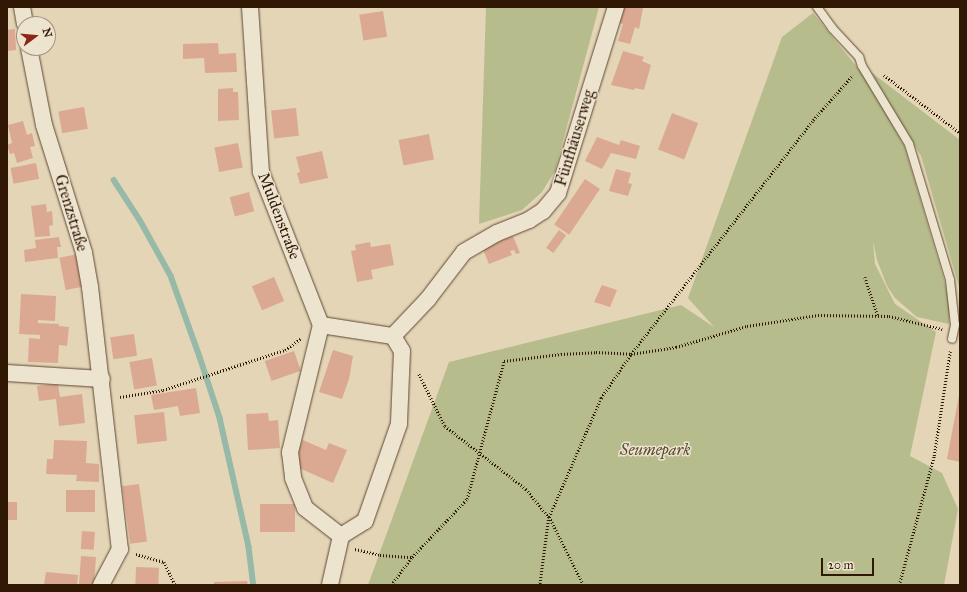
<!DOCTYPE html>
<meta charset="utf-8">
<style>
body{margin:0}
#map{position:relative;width:967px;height:592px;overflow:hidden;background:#e4d5b7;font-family:"IM FELL Great Primer",serif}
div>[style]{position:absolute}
.green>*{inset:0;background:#b7bc8c}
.stream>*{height:5.5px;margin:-2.75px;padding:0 2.75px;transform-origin:2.75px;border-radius:2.75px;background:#97b9a8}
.building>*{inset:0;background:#dba991;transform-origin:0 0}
.path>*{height:2.5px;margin-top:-1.25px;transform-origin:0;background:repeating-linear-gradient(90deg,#311804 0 1px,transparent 0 3px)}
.roads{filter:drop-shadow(0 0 1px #5e4731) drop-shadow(0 0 1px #5e4731)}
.lane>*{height:8px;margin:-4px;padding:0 4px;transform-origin:4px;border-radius:4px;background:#ede4d0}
.street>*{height:16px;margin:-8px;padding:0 8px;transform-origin:8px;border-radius:8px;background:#ede4d0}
span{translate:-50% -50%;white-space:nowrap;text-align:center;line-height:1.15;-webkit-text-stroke:3px #ede4d0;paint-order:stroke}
.street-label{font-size:16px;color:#311804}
.park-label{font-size:16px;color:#59492d;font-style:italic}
.frame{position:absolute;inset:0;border:8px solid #311804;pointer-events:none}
.north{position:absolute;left:16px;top:16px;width:40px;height:40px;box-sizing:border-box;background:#ede4d0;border:1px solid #a2927e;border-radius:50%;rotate:74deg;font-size:11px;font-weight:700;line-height:16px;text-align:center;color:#311804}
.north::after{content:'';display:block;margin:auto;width:14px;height:18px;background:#8f2418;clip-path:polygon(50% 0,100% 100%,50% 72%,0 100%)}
.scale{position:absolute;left:821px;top:558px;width:53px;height:18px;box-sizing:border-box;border:2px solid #311804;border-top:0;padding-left:5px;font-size:12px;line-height:14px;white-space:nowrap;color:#311804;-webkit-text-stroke:3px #ede4d0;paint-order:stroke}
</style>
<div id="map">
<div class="green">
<i style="clip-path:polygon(486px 7px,599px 7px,555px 171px,542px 192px,522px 210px,479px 224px)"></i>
<i style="clip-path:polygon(813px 13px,865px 77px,904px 145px,945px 283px,949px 304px,949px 324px,917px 317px,895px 298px,887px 286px,877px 260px,873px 241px,875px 264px,895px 304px,936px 332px,910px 456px,942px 473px,958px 509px,944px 585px,368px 585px,449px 362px,681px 305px,714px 327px,688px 298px,782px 37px)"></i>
<i style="clip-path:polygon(871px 72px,960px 140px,960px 290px,921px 156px)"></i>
</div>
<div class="stream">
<i style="left:114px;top:180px;width:48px;rotate:57deg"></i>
<i style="left:140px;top:220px;width:64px;rotate:61deg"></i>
<i style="left:171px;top:276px;width:86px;rotate:70.3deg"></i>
<i style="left:200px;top:357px;width:64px;rotate:71.8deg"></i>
<i style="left:220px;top:418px;width:132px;rotate:77.3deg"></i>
<i style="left:249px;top:547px;width:38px;rotate:83deg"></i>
</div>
<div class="building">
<i style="clip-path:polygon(623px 7px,643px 8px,639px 29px,635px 27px,630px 44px,618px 41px,623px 24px,619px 23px)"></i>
<i style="left:383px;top:11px;width:26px;height:24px;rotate:81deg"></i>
<i style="clip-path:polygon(15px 29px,16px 50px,7px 51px,7px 30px)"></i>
<i style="clip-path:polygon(218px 43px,219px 54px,236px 53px,237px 72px,205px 73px,204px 58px,183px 59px,183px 44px)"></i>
<i style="clip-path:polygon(623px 51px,644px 57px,642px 61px,651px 65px,644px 90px,635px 88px,634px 90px,611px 85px)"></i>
<i style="clip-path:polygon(233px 88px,233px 92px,238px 92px,239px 120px,218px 121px,218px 89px)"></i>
<i style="left:84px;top:107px;width:22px;height:26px;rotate:80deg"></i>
<i style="left:296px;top:108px;width:28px;height:25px;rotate:84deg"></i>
<i style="left:672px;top:113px;width:28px;height:39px;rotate:21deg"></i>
<i style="clip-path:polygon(23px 121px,27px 135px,32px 133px,35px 146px,30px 147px,33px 158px,17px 163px,14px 153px,10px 154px,7px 145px,12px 143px,8px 125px)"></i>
<i style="left:429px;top:134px;width:26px;height:31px;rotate:79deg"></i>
<i style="clip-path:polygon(597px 137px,619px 145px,621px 140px,640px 146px,636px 159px,611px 153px,602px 169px,585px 161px)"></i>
<i style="left:238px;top:143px;width:25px;height:24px;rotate:79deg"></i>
<i style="clip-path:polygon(322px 151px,328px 178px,300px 184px,297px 173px,300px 172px,296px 157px)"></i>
<i style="left:36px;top:163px;width:16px;height:26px;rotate:79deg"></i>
<i style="clip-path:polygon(616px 169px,631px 173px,628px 183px,632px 184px,628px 196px,609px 191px)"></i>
<i style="left:585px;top:179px;width:18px;height:55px;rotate:34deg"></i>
<i style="left:249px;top:192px;width:20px;height:20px;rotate:75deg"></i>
<i style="clip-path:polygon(46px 204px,47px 212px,52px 211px,53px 225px,49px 226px,50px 236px,35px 237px,31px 206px)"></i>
<i style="left:559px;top:230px;width:9px;height:22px;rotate:36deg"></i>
<i style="clip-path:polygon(513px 236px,520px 253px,516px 254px,514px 250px,510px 251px,512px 255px,489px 264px,482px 247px)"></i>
<i style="clip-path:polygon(59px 237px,61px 247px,57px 247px,58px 258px,25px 262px,24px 250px,36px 248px,35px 240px)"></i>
<i style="clip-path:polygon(370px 242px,371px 247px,390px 244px,394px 265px,371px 270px,373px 279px,357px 282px,351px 251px,356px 250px,355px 245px)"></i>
<i style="left:78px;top:254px;width:33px;height:19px;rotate:79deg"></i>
<i style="left:274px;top:277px;width:26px;height:24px;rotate:67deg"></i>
<i style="clip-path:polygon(602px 285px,617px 290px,610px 307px,594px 302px)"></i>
<i style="clip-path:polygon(21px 294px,56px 296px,55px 321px,38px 320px,38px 323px,59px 324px,59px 326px,69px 327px,67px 346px,59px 345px,58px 363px,28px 362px,29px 338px,40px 339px,40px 335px,19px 334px)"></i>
<i style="left:134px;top:334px;width:22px;height:24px;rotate:82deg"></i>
<i style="clip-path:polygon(333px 350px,353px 356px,349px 379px,342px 399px,319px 392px)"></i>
<i style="left:294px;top:351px;width:21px;height:31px;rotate:71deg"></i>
<i style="left:152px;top:358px;width:28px;height:23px;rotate:80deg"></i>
<i style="clip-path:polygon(58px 384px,60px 397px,82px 394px,85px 423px,59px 426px,56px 399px,39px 401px,37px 386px)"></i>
<i style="clip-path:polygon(196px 388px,200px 413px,180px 416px,178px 406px,154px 410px,151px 395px)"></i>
<i style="clip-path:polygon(959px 395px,960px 395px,960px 462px,947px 459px)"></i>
<i style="left:164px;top:412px;width:29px;height:30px;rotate:84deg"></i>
<i style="clip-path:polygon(268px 413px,269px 421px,278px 420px,280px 448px,248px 450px,246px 414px)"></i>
<i style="clip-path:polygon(54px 440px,87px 441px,86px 463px,99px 464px,99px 482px,76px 481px,77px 475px,46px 474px,47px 459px,53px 459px)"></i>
<i style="clip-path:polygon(303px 440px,326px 450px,329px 443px,347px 450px,333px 483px,292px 465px)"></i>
<i style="left:139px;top:484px;width:58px;height:17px;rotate:82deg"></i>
<i style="left:66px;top:490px;width:29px;height:22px"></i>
<i style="left:7px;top:502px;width:10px;height:18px"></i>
<i style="left:260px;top:504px;width:35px;height:28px"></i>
<i style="left:82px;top:531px;width:13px;height:18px;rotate:4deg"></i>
<i style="left:81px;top:556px;width:15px;height:29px;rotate:4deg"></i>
<i style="left:136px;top:567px;width:23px;height:18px;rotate:2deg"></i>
<i style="clip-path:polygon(46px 572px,78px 575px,77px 585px,44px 585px)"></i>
<i style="clip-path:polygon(247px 581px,248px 585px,214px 585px,214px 582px)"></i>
</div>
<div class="path">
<i style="left:884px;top:75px;width:96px;rotate:37.3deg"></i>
<i style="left:865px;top:277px;width:41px;rotate:71.6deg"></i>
<i style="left:419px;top:374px;width:58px;rotate:63.4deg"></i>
<i style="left:445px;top:426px;width:103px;rotate:37.9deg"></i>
<i style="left:526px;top:489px;width:36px;rotate:51deg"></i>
<i style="left:549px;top:517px;width:69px;rotate:97.5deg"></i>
<i style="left:120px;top:397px;width:44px;rotate:-9.2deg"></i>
<i style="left:163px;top:390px;width:128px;rotate:-18.2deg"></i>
<i style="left:285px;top:350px;width:19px;rotate:-36deg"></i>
<i style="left:355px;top:549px;width:26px;rotate:13deg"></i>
<i style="left:380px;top:555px;width:32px;rotate:4deg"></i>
<i style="left:136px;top:554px;width:29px;rotate:16deg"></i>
<i style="left:164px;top:562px;width:25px;rotate:64deg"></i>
<i style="left:391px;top:585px;width:35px;rotate:-53deg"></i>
<i style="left:412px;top:557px;width:80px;rotate:-46.5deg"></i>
<i style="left:467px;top:499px;width:143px;rotate:-75deg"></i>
<i style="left:504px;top:361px;width:57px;rotate:-7deg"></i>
<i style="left:561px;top:354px;width:35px;rotate:-3deg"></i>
<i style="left:596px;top:352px;width:35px;rotate:3deg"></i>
<i style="left:631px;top:354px;width:296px;rotate:-52.1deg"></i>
<i style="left:813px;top:120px;width:60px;rotate:-48.4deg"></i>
<i style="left:583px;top:585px;width:76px;rotate:-116.6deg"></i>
<i style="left:549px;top:517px;width:130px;rotate:-66.4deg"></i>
<i style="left:601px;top:398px;width:53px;rotate:-55.7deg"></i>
<i style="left:631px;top:354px;width:46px;rotate:-8.8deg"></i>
<i style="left:676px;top:347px;width:74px;rotate:-16.5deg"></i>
<i style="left:747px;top:326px;width:72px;rotate:-8.8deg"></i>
<i style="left:818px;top:315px;width:71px;rotate:0.8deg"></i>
<i style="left:889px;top:316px;width:55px;rotate:13.8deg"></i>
<i style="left:899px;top:585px;width:134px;rotate:-74.8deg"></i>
<i style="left:934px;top:456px;width:106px;rotate:-81.3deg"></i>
</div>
<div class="roads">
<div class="lane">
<i style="left:817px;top:7px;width:26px;rotate:54deg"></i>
<i style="left:832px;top:28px;width:40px;rotate:47deg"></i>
<i style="left:859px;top:57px;width:9px;rotate:72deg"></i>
<i style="left:862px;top:66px;width:91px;rotate:58.9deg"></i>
<i style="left:909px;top:144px;width:142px;rotate:73.2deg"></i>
<i style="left:950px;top:280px;width:45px;rotate:83.7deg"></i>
<i style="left:955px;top:325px;width:14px;rotate:102deg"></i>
</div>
<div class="street">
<i style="left:22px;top:7px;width:17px;rotate:80deg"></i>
<i style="left:250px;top:7px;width:165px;rotate:86.2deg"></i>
<i style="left:261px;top:172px;width:164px;rotate:68.6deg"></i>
<i style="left:321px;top:325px;width:73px;rotate:8.7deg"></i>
<i style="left:393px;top:336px;width:17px;rotate:59deg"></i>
<i style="left:402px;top:351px;width:73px;rotate:92.4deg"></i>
<i style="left:399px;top:424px;width:103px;rotate:109.3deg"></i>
<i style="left:365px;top:521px;width:28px;rotate:148deg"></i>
<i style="left:341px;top:536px;width:50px;rotate:102.7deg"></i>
<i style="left:29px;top:48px;width:78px;rotate:79deg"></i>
<i style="left:44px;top:125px;width:134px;rotate:72.6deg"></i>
<i style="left:84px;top:253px;width:35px;rotate:80deg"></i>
<i style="left:90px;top:287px;width:264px;rotate:83.5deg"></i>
<i style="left:120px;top:549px;width:41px;rotate:117.8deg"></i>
<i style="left:321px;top:325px;width:131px;rotate:103.7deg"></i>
<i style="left:290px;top:452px;width:26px;rotate:83deg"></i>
<i style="left:293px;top:478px;width:32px;rotate:68deg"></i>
<i style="left:305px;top:508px;width:46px;rotate:37.9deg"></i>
<i style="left:393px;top:336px;width:51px;rotate:-46.6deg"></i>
<i style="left:428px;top:299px;width:59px;rotate:-52.5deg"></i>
<i style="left:464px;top:252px;width:38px;rotate:-30deg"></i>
<i style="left:497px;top:233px;width:35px;rotate:-22deg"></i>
<i style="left:529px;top:220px;width:17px;rotate:-33deg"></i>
<i style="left:543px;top:211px;width:23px;rotate:-50deg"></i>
<i style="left:558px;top:193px;width:195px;rotate:-72.7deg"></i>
<i style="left:7px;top:373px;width:95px;rotate:3.6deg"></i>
</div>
</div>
<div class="street-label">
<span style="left:575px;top:138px;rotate:-73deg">Fünfhäuserweg</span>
<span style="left:71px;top:213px;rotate:73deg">Grenzstraße</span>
<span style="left:279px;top:216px;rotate:69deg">Muldenstraße</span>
</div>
<div class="park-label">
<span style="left:655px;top:450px">Seumepark</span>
</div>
<div class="frame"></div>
<div class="north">N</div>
<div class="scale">20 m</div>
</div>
